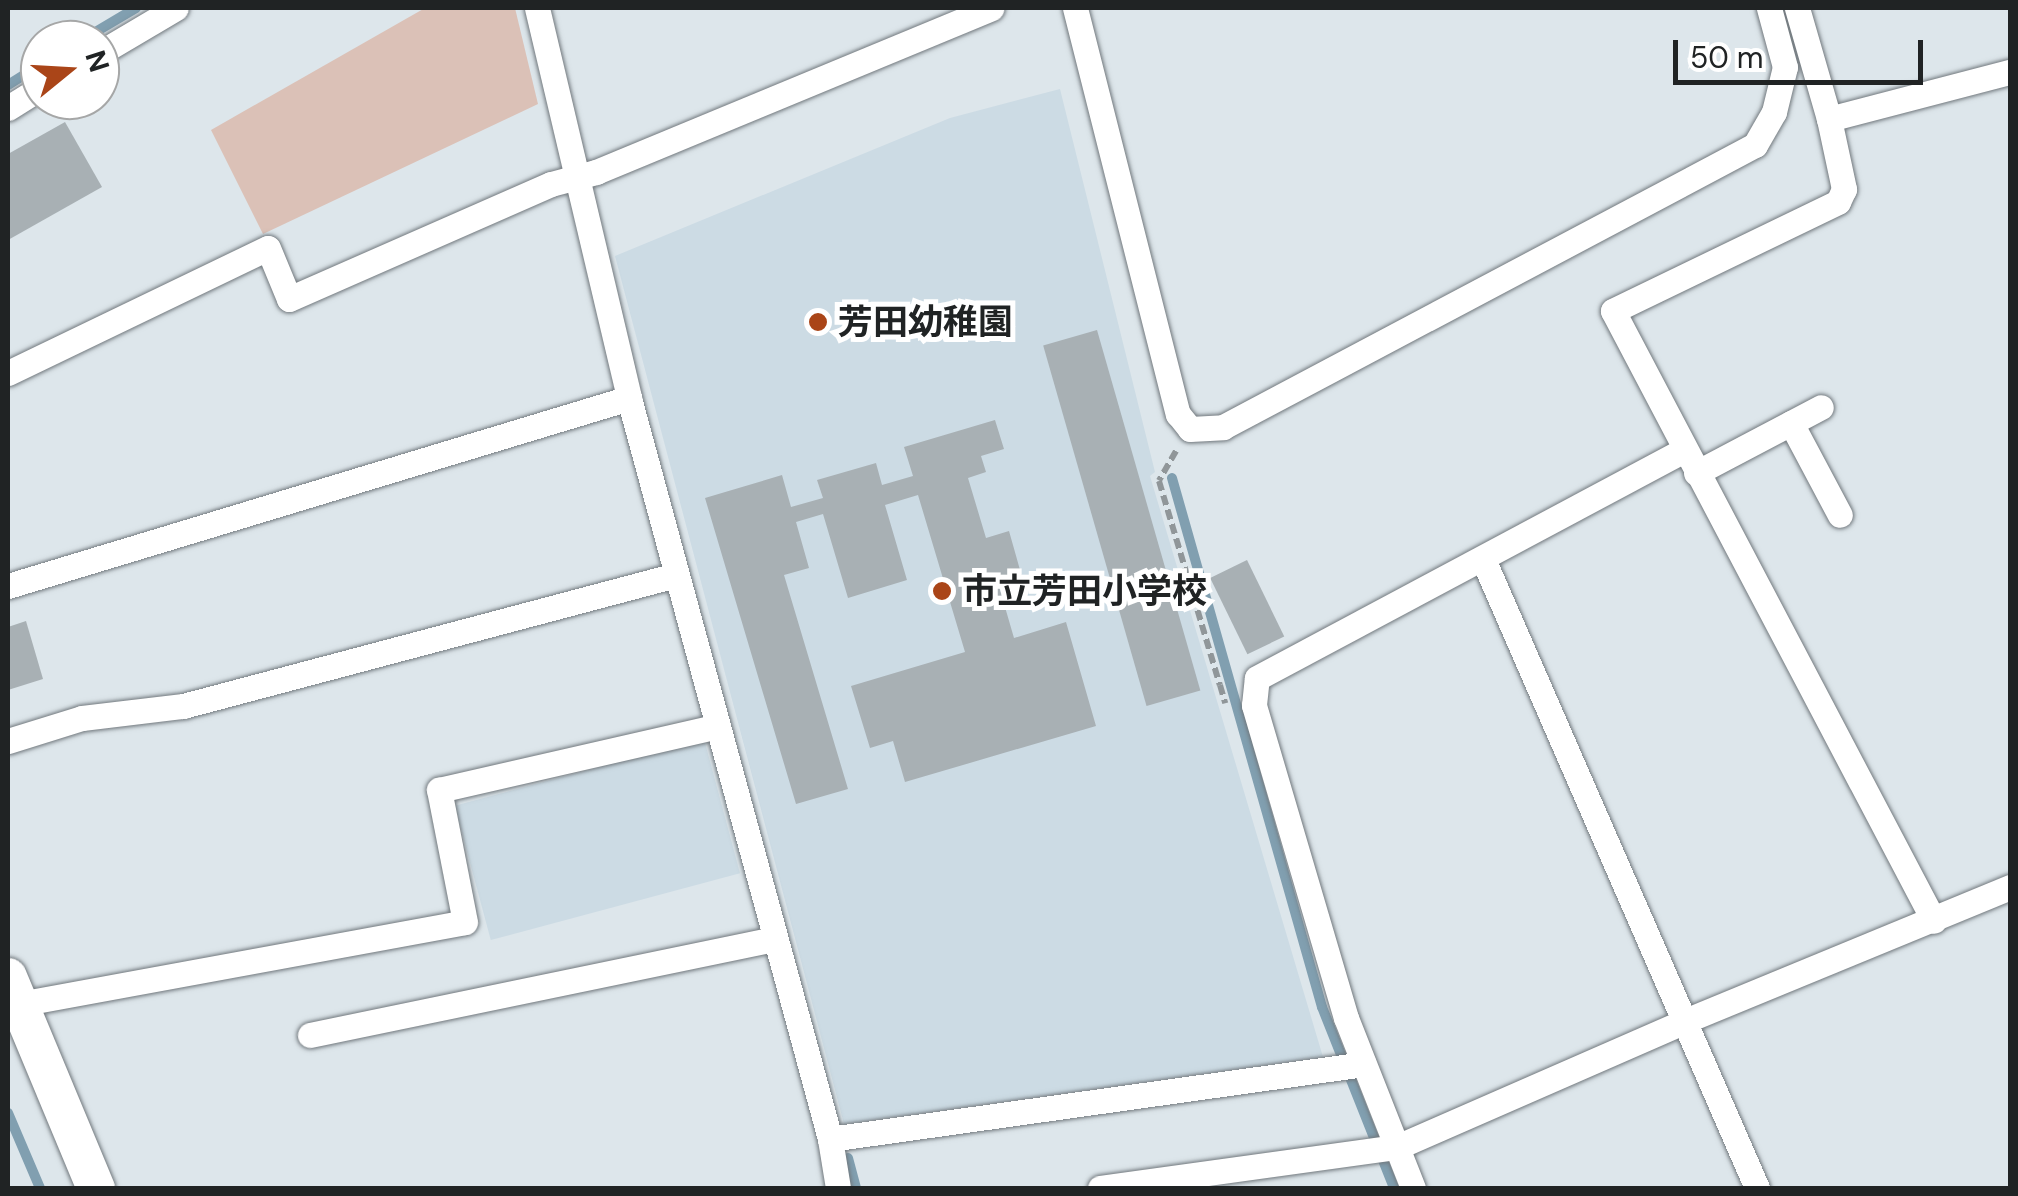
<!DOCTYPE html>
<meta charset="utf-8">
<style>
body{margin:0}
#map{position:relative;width:2018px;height:1196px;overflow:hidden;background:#dde6eb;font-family:"DM Sans","Noto Sans JP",sans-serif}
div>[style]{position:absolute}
.built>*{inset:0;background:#ccdbe4;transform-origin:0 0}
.green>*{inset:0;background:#dbc1b7}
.stream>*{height:10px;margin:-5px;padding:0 5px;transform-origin:5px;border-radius:5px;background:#819fb0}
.building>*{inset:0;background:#a8b0b4;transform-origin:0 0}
.path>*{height:6px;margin-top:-3px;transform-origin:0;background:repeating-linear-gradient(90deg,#909699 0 10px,transparent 0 15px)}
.roads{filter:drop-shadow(0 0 2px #71787d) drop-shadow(0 0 2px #71787d)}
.street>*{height:25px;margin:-12.5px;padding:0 12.5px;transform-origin:12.5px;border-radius:12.5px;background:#fff}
.secondary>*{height:38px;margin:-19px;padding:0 19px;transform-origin:19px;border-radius:19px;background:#fff}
.dots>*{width:28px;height:28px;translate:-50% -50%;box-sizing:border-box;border:5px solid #fff;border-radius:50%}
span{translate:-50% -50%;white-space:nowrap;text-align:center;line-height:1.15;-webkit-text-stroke:10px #fff;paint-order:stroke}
.poi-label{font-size:35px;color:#202324;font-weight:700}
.left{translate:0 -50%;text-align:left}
.frame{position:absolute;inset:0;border:10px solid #202324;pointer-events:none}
.north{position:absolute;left:20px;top:20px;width:100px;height:100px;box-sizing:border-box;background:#fff;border:2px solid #a6a7a7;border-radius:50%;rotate:72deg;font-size:28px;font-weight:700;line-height:40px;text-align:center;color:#202324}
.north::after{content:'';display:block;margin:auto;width:35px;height:45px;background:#aa4518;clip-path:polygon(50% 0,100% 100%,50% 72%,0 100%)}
.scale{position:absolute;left:1673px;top:40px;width:250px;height:45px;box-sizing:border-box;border:5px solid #202324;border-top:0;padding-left:12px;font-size:30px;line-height:35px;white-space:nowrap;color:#202324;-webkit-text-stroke:8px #fff;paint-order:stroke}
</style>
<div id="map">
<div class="built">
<i style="clip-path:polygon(1060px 89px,1155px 472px,1150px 476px,1323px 1057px,844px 1124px,615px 256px,950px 118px)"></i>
<i style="left:704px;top:739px;width:139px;height:258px;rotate:75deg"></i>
</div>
<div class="green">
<i style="clip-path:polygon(425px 8px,515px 8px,538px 104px,263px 234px,211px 130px)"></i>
</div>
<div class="stream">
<i style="left:82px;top:40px;width:63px;rotate:-30.7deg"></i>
<i style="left:8px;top:85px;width:38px;rotate:-32deg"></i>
<i style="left:1172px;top:478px;width:550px;rotate:74.17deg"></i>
<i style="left:1322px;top:1007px;width:195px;rotate:68.3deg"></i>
<i style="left:8px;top:1113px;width:82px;rotate:66.9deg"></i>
<i style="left:848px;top:1158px;width:31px;rotate:75deg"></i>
</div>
<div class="building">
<i style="clip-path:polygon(65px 122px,102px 187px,8px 240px,8px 154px)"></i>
<i style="left:1097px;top:330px;width:375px;height:56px;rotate:74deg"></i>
<i style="clip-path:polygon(995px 420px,1004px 449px,981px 456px,986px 472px,968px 478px,986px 538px,1009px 531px,1022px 577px,998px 583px,1014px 638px,1066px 622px,1096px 726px,905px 782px,893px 741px,870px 748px,851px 686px,965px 652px,918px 495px,885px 505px,907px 580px,848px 598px,823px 514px,796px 522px,809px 568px,784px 575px,848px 789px,796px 804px,705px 498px,782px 475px,791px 507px,823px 498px,817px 480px,876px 463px,882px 485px,913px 476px,904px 447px)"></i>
<i style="left:1247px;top:560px;width:85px;height:41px;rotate:64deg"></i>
<i style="clip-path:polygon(26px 621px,43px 679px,8px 690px,8px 627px)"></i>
</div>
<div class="path">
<i style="left:1176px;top:451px;width:34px;rotate:120deg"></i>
<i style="left:1159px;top:481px;width:213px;rotate:73.4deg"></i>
<i style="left:1220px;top:685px;width:19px;rotate:74deg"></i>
</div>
<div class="roads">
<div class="street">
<i style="left:537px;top:8px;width:401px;rotate:76.7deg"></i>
<i style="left:629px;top:398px;width:768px;rotate:74.82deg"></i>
<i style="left:830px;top:1139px;width:50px;rotate:80.7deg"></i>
<i style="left:1075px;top:8px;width:419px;rotate:75.8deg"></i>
<i style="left:1178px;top:414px;width:19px;rotate:51deg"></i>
<i style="left:1190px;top:429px;width:33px;rotate:-3deg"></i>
<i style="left:1223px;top:427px;width:602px;rotate:-27.93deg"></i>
<i style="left:1755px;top:145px;width:38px;rotate:-60deg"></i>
<i style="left:1774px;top:112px;width:46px;rotate:-76.3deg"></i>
<i style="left:1785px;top:67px;width:61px;rotate:-105.2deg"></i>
<i style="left:1797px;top:8px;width:116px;rotate:73.9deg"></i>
<i style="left:1829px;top:119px;width:72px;rotate:77.9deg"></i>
<i style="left:1844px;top:189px;width:14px;rotate:115deg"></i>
<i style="left:1838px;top:202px;width:250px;rotate:154.2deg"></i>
<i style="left:1613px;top:311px;width:689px;rotate:62.25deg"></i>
<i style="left:100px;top:53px;width:88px;rotate:-30.6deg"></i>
<i style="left:8px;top:108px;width:38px;rotate:-32deg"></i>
<i style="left:1829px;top:119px;width:187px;rotate:-14.6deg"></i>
<i style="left:8px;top:373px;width:288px;rotate:-25.7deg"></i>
<i style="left:268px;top:248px;width:55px;rotate:67.6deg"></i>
<i style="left:289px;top:299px;width:286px;rotate:-23.7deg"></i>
<i style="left:551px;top:184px;width:47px;rotate:-14.9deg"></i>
<i style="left:596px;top:172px;width:428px;rotate:-22.5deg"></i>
<i style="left:1791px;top:423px;width:104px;rotate:62deg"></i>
<i style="left:1696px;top:473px;width:141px;rotate:-27.8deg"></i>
<i style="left:1483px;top:559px;width:686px;rotate:66.46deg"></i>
<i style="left:8px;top:586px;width:649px;rotate:-16.84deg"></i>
<i style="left:8px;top:741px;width:77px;rotate:-17.3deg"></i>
<i style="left:82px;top:718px;width:102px;rotate:-6.8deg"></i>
<i style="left:183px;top:706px;width:510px;rotate:-14.88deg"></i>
<i style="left:19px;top:1004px;width:453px;rotate:-10.4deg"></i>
<i style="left:465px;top:922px;width:135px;rotate:-101.1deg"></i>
<i style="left:439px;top:790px;width:286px;rotate:-12.9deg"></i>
<i style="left:310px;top:1035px;width:475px;rotate:-11.7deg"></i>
<i style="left:830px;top:1139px;width:539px;rotate:-7.99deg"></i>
<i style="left:1100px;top:1188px;width:300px;rotate:-7.9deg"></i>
<i style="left:1397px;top:1147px;width:314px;rotate:-23.6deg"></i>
<i style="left:1685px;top:1021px;width:352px;rotate:-22.4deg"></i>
<i style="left:1413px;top:1188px;width:183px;rotate:-111.5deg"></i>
<i style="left:1346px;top:1018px;width:326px;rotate:-106.4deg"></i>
<i style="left:1254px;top:705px;width:27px;rotate:-84deg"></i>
<i style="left:1257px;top:678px;width:484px;rotate:-28.1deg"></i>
</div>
<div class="secondary">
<i style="left:8px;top:977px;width:229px;rotate:67.4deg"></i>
</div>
</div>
<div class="dots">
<i style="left:818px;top:322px;background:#aa4518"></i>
<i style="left:942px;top:591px;background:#aa4518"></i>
</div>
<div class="poi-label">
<span class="left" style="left:838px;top:322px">芳田幼稚園</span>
<span class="left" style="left:962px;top:591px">市立芳田小学校</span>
</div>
<div class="frame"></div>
<div class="north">N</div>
<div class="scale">50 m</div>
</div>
